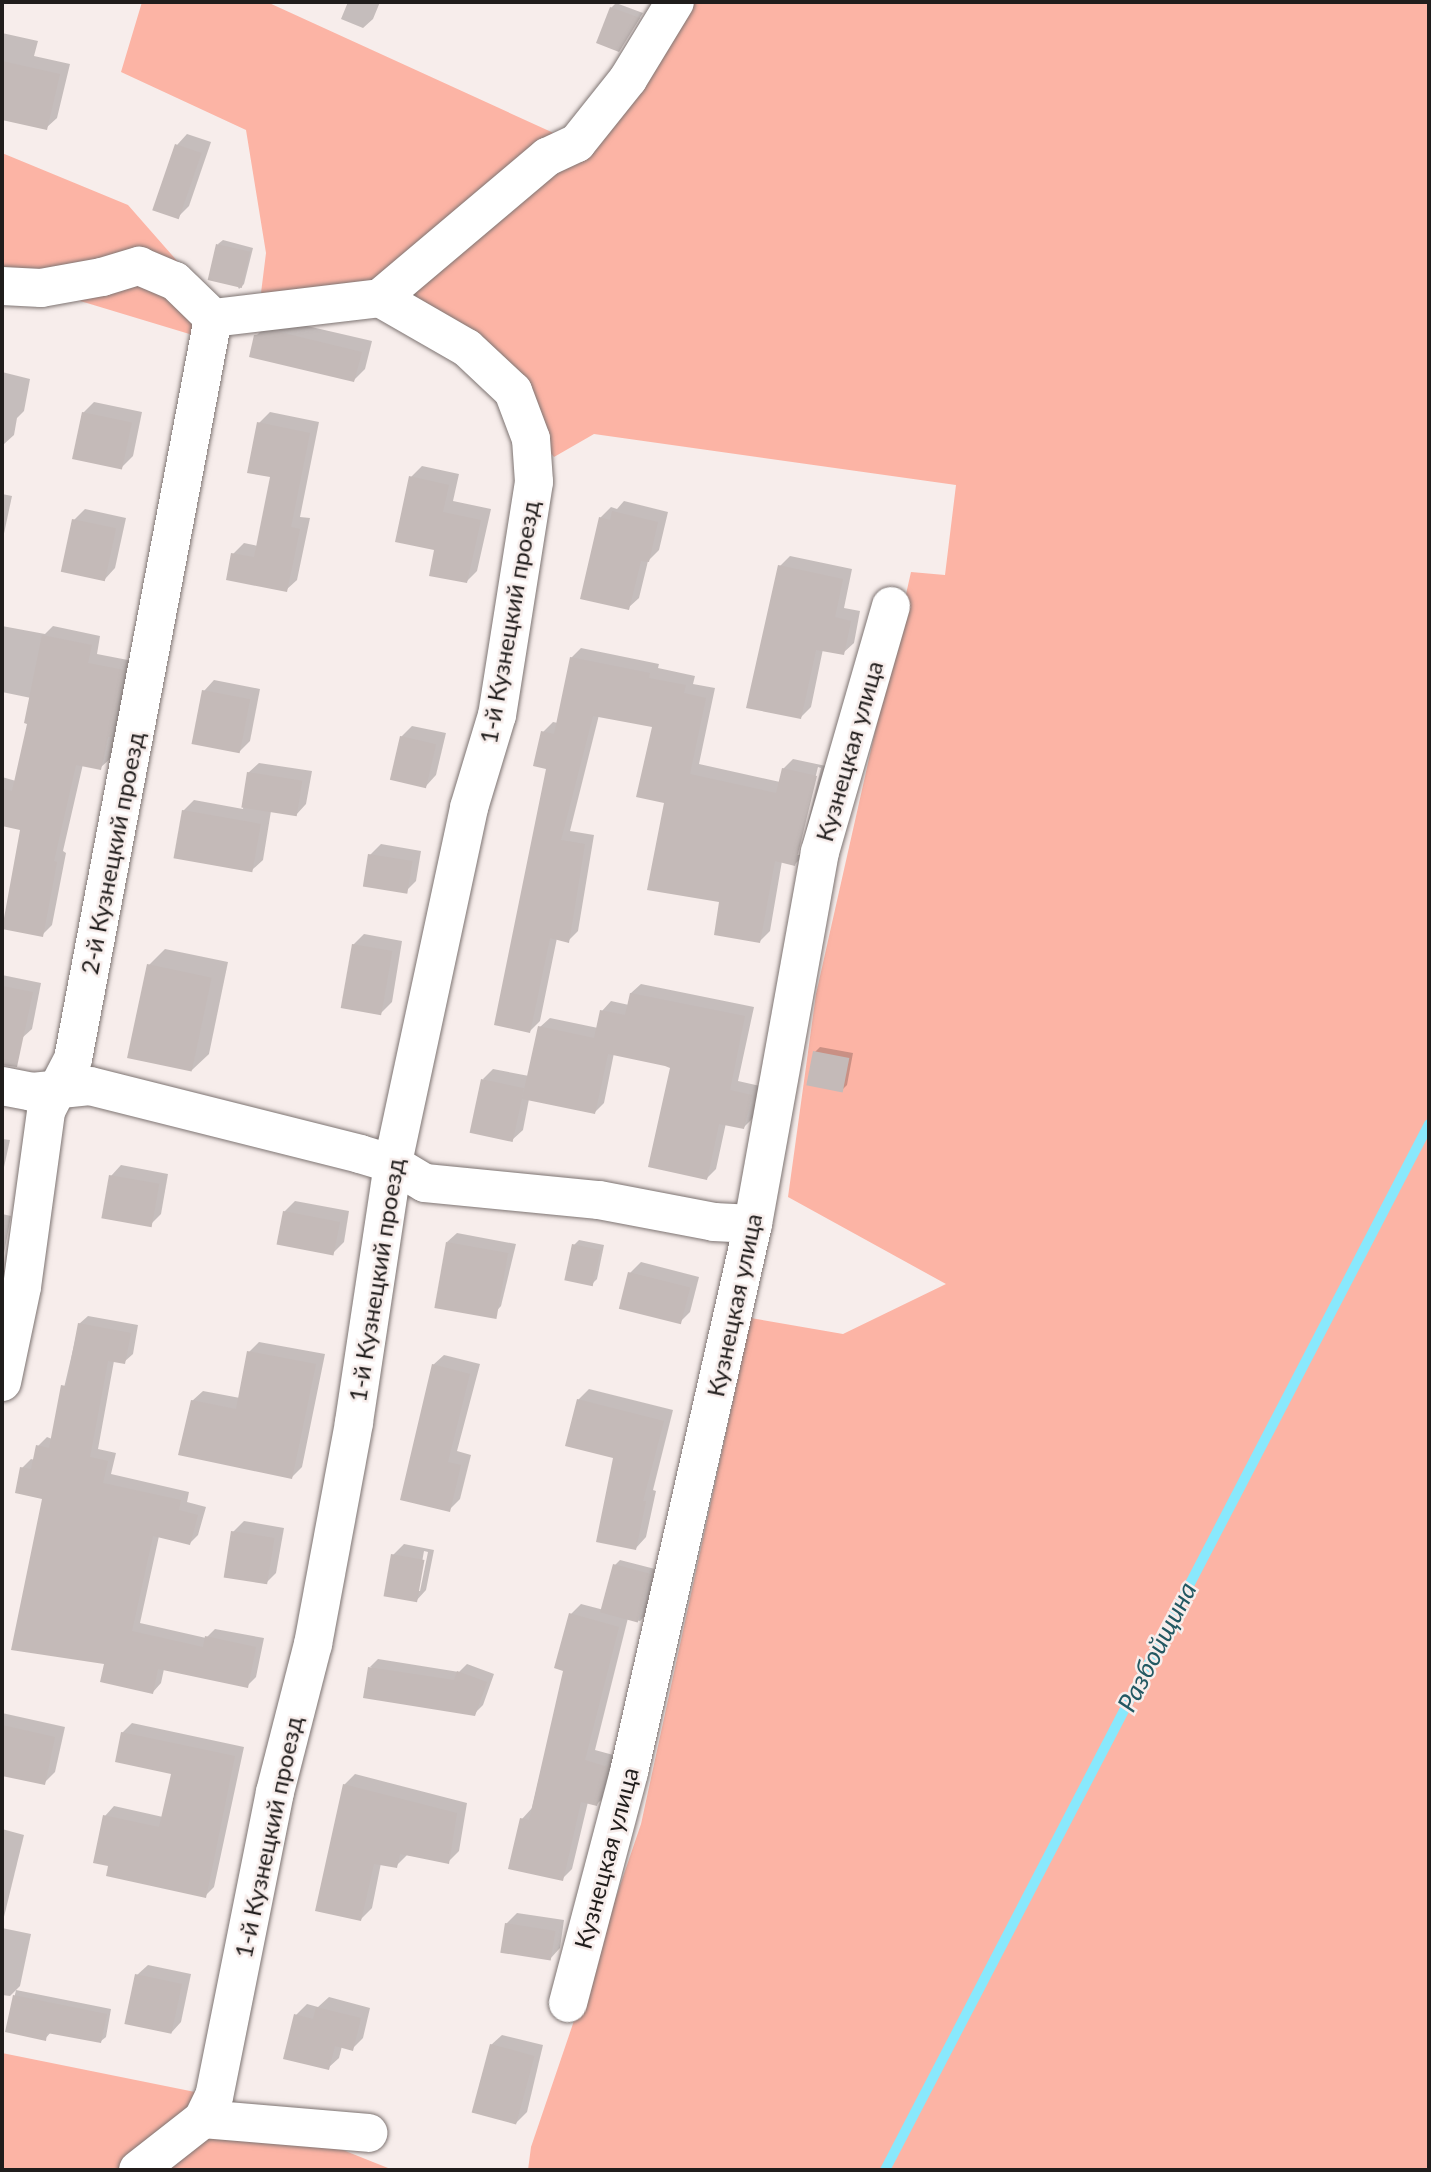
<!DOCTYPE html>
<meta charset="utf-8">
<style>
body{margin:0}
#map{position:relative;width:1431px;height:2172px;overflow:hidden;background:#f7edeb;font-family:Lato,sans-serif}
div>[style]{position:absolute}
.green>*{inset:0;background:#fcb4a5}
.shadow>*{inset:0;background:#0003}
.stream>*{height:10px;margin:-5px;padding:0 5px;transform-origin:5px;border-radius:5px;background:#89e8fc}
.building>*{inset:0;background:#c4bab8;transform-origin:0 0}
.roads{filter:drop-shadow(0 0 2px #7d7472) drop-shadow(0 0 2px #7d7472)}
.minor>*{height:38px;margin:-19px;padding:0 19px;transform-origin:19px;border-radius:19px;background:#fff}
span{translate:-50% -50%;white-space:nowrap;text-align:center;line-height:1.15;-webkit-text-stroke:5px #f7edeb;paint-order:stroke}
.street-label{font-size:24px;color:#201d1c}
.water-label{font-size:26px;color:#225862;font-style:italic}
.frame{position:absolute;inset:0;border:4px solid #201d1c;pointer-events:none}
</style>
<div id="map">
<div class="green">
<i style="clip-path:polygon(142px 2px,267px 2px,558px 135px,688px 2px,1429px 2px,1429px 2170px,528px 2170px,531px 2147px,641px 1824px,751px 1318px,843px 1334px,946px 1284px,788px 1197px,816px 994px,911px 572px,945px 575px,956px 485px,594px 434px,554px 457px,426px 309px,261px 293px,266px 253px,246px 130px,121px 72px)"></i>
<i style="clip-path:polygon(2px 153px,128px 205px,200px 287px,196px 336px,77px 300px,2px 301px)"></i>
<i style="clip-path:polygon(2px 2053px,200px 2093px,393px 2170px,2px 2170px)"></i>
</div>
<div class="shadow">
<i style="clip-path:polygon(346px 2px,380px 2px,373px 19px,363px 28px,341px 19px,348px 2px)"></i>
<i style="clip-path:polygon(616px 3px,643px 13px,619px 49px,611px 8px)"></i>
<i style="clip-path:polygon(2px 33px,38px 41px,34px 56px,70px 64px,57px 118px,46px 128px,2px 118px)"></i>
<i style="clip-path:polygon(187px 134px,211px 142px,189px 206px,178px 217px,177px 145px)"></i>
<i style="clip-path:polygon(223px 240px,253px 248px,244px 284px,239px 289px,218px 244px)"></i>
<i style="clip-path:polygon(290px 322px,372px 341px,365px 369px,354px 380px,256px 336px,267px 325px)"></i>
<i style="clip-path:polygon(2px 372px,30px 379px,24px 411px,17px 418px,14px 435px,4px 444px,2px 443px)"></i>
<i style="clip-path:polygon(94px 402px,142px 412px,133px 456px,122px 467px,83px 413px)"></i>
<i style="clip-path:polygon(270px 412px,319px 422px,300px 517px,310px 518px,297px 580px,286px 590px,233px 554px,244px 543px,258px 546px,272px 476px,259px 423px)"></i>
<i style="clip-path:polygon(422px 466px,459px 474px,453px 501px,491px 509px,477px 571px,466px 582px,436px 549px,411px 477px)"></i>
<i style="clip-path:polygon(2px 494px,12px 496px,2px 543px)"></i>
<i style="clip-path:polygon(624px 501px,668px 512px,659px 550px,648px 561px,639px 598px,628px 608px,600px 518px,611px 507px,617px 509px)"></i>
<i style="clip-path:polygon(85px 509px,126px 518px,115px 568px,105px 579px,74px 520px)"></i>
<i style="clip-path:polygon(790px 556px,852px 569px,844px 608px,860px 611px,854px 643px,843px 653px,823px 649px,811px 707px,801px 717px,780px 566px)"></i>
<i style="clip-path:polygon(2px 626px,45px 634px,53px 626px,100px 636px,97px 654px,133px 661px,110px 759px,100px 768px,83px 764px,63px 851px,66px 853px,52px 925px,42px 935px,23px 829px,2px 825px,2px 777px,16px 781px,30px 723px,31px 698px,2px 692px)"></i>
<i style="clip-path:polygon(evenodd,581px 648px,659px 664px,658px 668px,695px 676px,693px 684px,715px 688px,699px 764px,780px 782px,783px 769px,793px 759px,826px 766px,805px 854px,795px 864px,782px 861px,770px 931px,760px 941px,721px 901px,666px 802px,654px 726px,599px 715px,570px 831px,594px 835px,578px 931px,568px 941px,557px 938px,540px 1021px,530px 1031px,548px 768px,543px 732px,553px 722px,558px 723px,571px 658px,581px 648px,818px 767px,821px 768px,800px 855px,796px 855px,818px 767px)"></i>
<i style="clip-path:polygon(214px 680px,260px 689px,250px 741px,239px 752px,204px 691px)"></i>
<i style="clip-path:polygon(412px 726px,446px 733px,436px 775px,426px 786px,401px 737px)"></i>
<i style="clip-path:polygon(259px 763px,312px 771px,306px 804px,296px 815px,271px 811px,263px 860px,252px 870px,183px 811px,194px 800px,243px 809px,248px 773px)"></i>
<i style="clip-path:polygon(381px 844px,421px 851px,416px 881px,405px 892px,370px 855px)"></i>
<i style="clip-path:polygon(364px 934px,402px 941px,392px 1002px,381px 1013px,353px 945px)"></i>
<i style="clip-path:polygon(165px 949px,228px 962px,209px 1054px,192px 1070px,149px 965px)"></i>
<i style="clip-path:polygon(2px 975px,41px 983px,32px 1029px,22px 1038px,2px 1034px)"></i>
<i style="clip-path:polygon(641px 984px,754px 1007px,738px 1081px,760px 1086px,753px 1118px,744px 1127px,726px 1123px,716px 1169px,707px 1178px,672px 1067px,614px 1053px,604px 1103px,595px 1112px,529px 1099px,523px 1130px,512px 1140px,483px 1079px,493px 1069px,529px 1076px,540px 1027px,550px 1018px,598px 1028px,602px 1011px,611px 1001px,629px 1005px,631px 993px)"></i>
<i style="clip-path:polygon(820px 1047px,853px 1053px,847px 1085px,842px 1090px,815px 1052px)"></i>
<i style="clip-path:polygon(2px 1139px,10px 1140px,2px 1176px)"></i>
<i style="clip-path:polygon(121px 1165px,168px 1174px,161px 1214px,150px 1225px,111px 1176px)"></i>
<i style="clip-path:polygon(295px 1201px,349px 1211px,344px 1242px,333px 1253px,284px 1212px)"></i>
<i style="clip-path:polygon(2px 1214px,11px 1216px,2px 1264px)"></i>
<i style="clip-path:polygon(457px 1233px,516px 1244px,501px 1306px,492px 1316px,447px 1242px)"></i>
<i style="clip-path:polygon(579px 1240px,604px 1245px,597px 1279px,592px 1284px,574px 1245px)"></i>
<i style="clip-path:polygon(641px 1262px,699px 1277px,690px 1312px,680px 1322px,630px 1273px)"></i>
<i style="clip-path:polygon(88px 1316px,138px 1325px,133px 1354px,124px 1362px,114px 1361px,98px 1449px,116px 1453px,111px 1474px,189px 1492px,187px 1502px,206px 1507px,198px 1535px,190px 1543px,159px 1536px,140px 1623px,206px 1638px,215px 1629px,264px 1638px,256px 1677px,247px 1686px,164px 1669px,161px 1683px,153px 1692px,106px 1662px,44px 1498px,22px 1468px,31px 1459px,35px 1460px,38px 1446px,47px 1437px,52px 1439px,79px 1324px)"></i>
<i style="clip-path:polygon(259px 1342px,325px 1354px,302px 1467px,292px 1477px,192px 1401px,203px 1391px,240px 1398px,249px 1352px)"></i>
<i style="clip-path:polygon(444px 1355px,480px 1364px,457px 1451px,471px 1455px,460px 1499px,449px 1510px,433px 1365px)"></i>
<i style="clip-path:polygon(589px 1389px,673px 1410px,653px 1490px,656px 1491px,646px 1537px,636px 1548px,615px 1457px,578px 1400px)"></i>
<i style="clip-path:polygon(244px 1521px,284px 1528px,276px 1573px,265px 1584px,233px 1532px)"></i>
<i style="clip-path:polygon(evenodd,404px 1544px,434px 1550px,426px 1590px,416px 1601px,393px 1555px,404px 1544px,424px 1551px,428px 1552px,420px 1591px,417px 1591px,424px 1551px)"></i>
<i style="clip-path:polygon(620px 1560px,655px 1569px,645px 1616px,640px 1621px,628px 1618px,595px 1750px,617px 1756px,607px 1794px,597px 1804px,588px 1802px,572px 1869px,562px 1879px,522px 1819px,532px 1808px,565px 1670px,571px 1614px,581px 1604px,604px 1610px,615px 1565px)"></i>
<i style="clip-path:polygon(378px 1659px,459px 1672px,467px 1664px,494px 1674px,483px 1705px,474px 1714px,370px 1667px)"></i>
<i style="clip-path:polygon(2px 1713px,65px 1727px,55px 1772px,44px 1783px,2px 1774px)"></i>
<i style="clip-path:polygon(132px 1723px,244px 1747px,214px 1887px,205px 1896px,110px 1865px,105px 1816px,114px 1806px,163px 1817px,173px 1773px,122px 1733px)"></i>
<i style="clip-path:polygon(355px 1774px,467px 1803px,459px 1851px,448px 1862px,407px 1855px,396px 1866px,381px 1863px,372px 1908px,361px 1919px,344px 1785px)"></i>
<i style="clip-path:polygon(2px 1829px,24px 1835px,2px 1925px)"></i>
<i style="clip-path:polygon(517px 1913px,564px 1920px,560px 1948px,550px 1959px,506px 1924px)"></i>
<i style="clip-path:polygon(2px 1928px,31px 1934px,20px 1986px,10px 1996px,2px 1995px)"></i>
<i style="clip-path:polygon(148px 1965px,191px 1974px,181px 2022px,171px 2033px,137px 1975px)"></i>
<i style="clip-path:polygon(16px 1990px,111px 2009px,106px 2037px,101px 2041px,51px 2032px,45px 2039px,7px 2031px)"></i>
<i style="clip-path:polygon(329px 1997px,370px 2008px,363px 2038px,352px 2049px,342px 2046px,339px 2058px,328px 2068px,296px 2015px,307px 2004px,318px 2007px)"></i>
<i style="clip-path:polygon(502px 2035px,543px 2045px,527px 2112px,516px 2123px,491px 2045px)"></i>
</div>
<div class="stream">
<i style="left:885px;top:2170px;width:1179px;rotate:-62.52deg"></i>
</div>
<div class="building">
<i style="clip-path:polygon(610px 7px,640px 18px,619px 52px,596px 43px)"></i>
<i style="clip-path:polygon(2px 61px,60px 74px,47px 130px,2px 120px)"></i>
<i style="left:175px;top:144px;width:28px;height:70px;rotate:19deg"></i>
<i style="left:216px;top:244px;width:35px;height:37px;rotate:13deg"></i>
<i style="clip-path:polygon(279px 332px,362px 352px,354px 382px,249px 357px,254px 335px)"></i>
<i style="left:82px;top:412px;width:51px;height:48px;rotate:12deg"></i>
<i style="clip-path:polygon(257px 422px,310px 433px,291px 527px,300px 529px,287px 592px,226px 580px,231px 553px,254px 557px,270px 477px,247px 473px)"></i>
<i style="clip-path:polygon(409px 476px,449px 485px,443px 512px,481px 520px,467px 583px,429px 576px,434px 550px,395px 542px)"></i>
<i style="clip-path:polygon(612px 511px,658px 522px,649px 562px,641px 561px,629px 610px,580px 599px,599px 517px,610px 520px)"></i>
<i style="left:72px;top:519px;width:45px;height:54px;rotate:12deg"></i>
<i style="clip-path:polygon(778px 565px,843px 579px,835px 617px,851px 621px,844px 655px,816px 650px,801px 719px,746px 708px)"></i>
<i style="clip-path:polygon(42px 635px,92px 645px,88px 663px,124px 670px,111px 737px,108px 737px,101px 770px,76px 765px,54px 861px,57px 862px,43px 937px,2px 929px,20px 830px,2px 826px,2px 789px,12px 791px,27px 724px,24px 723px)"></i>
<i style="clip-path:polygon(570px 657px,650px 673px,649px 678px,686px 685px,684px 693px,706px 698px,690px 774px,776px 793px,782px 768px,817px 776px,795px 866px,775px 861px,760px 943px,714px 935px,719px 902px,647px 890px,664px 803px,636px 797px,652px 727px,593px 716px,561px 840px,585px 844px,569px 943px,550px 938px,530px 1033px,494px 1025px,546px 769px,533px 766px,541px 731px,554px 734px)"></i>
<i style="left:202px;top:690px;width:49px;height:55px;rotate:11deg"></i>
<i style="left:400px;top:736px;width:37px;height:45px;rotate:13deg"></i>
<i style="left:247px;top:772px;width:56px;height:36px;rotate:9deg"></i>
<i style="left:182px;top:810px;width:80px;height:49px;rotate:10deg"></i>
<i style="left:368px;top:854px;width:45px;height:33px;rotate:9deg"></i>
<i style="left:352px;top:944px;width:41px;height:65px;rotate:10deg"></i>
<i style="left:147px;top:964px;width:66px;height:96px;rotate:12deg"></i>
<i style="clip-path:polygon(2px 986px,33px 992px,17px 1067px,2px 1065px)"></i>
<i style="clip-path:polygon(630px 993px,745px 1016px,730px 1090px,752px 1095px,744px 1129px,719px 1124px,707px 1180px,648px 1167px,670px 1068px,665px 1066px,608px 1054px,595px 1114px,522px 1099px,538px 1026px,594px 1038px,600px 1010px,625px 1015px)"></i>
<i style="left:813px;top:1051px;width:37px;height:35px;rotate:11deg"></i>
<i style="left:481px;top:1079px;width:44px;height:55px;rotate:12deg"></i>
<i style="left:109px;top:1175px;width:51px;height:44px;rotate:10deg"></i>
<i style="left:283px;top:1211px;width:58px;height:34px;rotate:11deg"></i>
<i style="left:446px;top:1242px;width:63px;height:67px;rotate:10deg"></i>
<i style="left:572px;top:1244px;width:29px;height:37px;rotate:12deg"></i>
<i style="left:628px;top:1272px;width:64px;height:38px;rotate:14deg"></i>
<i style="clip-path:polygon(78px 1323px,131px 1333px,125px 1364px,108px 1361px,90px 1457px,108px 1461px,103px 1483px,181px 1500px,179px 1510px,198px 1515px,190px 1545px,153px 1536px,132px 1631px,203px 1647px,205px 1636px,256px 1647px,248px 1688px,158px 1669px,153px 1694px,100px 1682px,104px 1664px,11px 1650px,42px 1499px,15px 1493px,20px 1467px,31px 1469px,36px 1445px,49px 1448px,61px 1385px,66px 1386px)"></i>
<i style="clip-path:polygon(247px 1351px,316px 1364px,292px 1479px,178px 1455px,191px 1400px,236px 1409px)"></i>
<i style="clip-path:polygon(432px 1364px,470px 1374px,448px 1462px,461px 1465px,450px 1512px,400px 1500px)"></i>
<i style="clip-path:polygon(577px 1399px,664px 1421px,643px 1501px,646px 1501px,636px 1550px,596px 1542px,613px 1458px,565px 1446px)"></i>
<i style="left:231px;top:1531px;width:44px;height:47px;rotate:9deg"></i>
<i style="left:391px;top:1554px;width:34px;height:43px;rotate:10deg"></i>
<i style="left:613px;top:1564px;width:39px;height:50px;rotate:15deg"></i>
<i style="clip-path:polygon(569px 1613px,619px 1627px,585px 1760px,608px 1767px,597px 1806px,581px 1802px,563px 1881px,508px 1869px,520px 1818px,529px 1820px,563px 1671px,554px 1668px)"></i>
<i style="clip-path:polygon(368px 1667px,454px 1680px,457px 1671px,487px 1682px,475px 1716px,363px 1698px)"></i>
<i style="clip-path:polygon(2px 1725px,55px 1737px,45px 1785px,2px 1776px)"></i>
<i style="clip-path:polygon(121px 1732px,235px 1756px,206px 1898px,106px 1876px,108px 1866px,93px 1863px,103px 1815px,159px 1827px,171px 1774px,115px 1762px)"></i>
<i style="clip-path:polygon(343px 1784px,457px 1813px,449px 1864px,400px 1854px,397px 1868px,374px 1864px,361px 1921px,315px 1911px)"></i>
<i style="left:505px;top:1923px;width:51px;height:30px;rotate:9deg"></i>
<i style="left:135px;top:1974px;width:48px;height:51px;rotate:12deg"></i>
<i style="clip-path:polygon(13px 1995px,107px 2014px,101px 2043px,47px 2033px,46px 2041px,5px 2032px)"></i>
<i style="clip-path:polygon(316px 2007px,361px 2018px,353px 2051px,335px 2046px,329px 2070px,283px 2059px,294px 2014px,313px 2019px)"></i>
<i style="left:490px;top:2044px;width:46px;height:71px;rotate:15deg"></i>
</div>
<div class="roads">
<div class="minor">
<i style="left:2px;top:286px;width:39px;rotate:3deg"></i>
<i style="left:41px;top:288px;width:62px;rotate:-10.2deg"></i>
<i style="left:102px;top:277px;width:39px;rotate:-17deg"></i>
<i style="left:139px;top:266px;width:39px;rotate:23deg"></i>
<i style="left:175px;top:281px;width:53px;rotate:44.2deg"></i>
<i style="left:213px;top:318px;width:168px;rotate:-6.8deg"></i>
<i style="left:380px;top:298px;width:100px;rotate:29.9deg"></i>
<i style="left:467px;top:348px;width:63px;rotate:43.1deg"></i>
<i style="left:513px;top:391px;width:51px;rotate:69.4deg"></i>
<i style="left:531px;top:439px;width:43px;rotate:86deg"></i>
<i style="left:534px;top:482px;width:236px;rotate:99deg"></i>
<i style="left:497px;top:715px;width:97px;rotate:106.8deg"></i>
<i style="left:469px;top:808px;width:364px;rotate:102.1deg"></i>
<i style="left:393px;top:1164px;width:262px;rotate:98.6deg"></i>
<i style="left:354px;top:1423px;width:225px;rotate:100.5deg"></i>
<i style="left:313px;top:1644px;width:153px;rotate:104.4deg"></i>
<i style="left:275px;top:1792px;width:310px;rotate:101.3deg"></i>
<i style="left:214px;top:2096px;width:25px;rotate:116deg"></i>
<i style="left:380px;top:298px;width:219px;rotate:-40.2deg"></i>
<i style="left:547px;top:157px;width:33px;rotate:-25deg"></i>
<i style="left:577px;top:143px;width:82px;rotate:-51.4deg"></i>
<i style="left:628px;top:79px;width:90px;rotate:-58.6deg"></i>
<i style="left:2px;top:1086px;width:31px;rotate:11deg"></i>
<i style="left:32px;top:1092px;width:58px;rotate:-5.9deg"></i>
<i style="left:90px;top:1086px;width:278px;rotate:14.1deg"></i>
<i style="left:360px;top:1154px;width:34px;rotate:17deg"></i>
<i style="left:393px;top:1164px;width:37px;rotate:31deg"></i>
<i style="left:425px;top:1183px;width:175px;rotate:5.6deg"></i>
<i style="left:599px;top:1200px;width:117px;rotate:10.8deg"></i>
<i style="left:714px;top:1222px;width:39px;rotate:3deg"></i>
<i style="left:2px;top:1382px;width:97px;rotate:-78.1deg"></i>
<i style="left:22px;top:1287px;width:178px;rotate:-82.2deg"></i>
<i style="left:46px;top:1111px;width:59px;rotate:-62.6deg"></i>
<i style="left:73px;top:1059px;width:754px;rotate:-79.3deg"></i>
<i style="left:568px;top:2003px;width:239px;rotate:-75.2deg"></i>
<i style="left:629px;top:1772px;width:562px;rotate:-77.25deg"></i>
<i style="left:753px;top:1224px;width:378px;rotate:-79.8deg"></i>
<i style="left:820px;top:852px;width:256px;rotate:-73.9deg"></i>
<i style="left:138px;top:2170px;width:83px;rotate:-38.1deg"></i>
<i style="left:203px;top:2119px;width:166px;rotate:4.8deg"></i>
</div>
</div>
<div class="street-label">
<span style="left:509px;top:622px;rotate:-80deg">1-й Кузнецкий проезд</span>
<span style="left:849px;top:751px;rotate:-74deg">Кузнецкая улица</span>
<span style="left:112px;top:853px;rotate:-79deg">2-й Кузнецкий проезд</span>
<span style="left:376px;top:1280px;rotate:-81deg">1-й Кузнецкий проезд</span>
<span style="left:734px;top:1305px;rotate:-78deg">Кузнецкая улица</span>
<span style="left:268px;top:1837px;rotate:-78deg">1-й Кузнецкий проезд</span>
<span style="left:606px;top:1858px;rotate:-75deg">Кузнецкая улица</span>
</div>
<div class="water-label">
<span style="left:1157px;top:1647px;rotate:-63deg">Разбойщина</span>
</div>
<div class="frame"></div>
</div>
